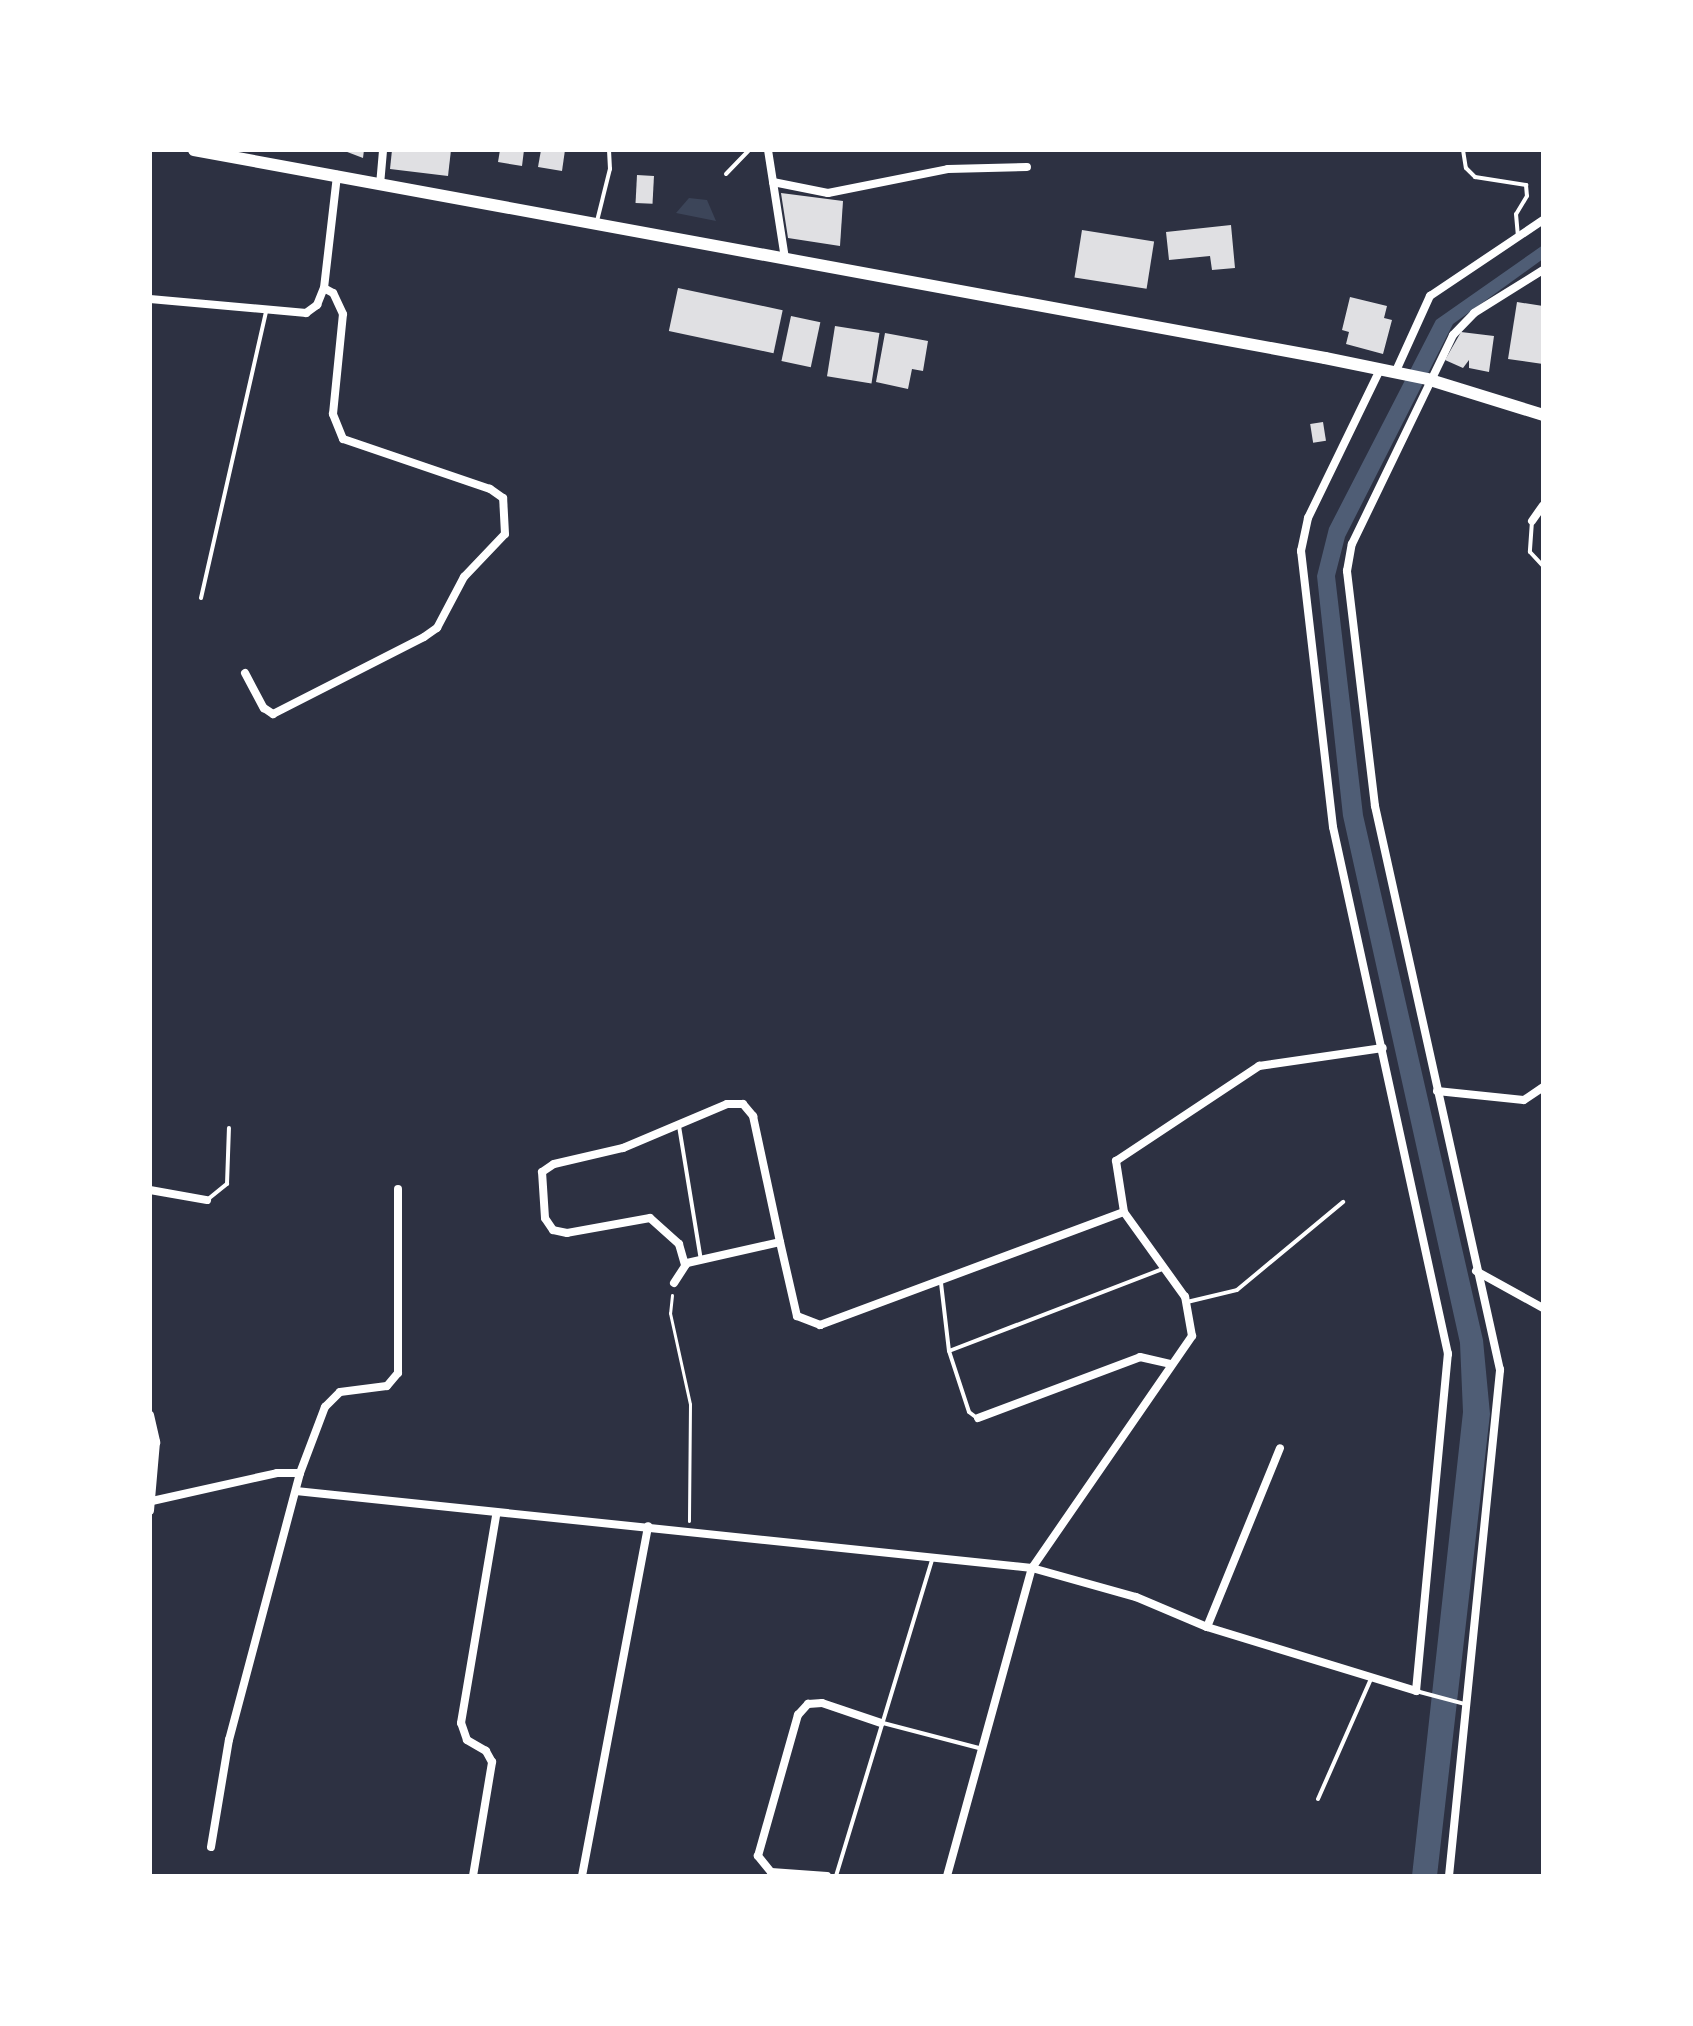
<!DOCTYPE html>
<style>
body{margin:0}
#map{position:relative;width:1693px;height:2026px;overflow:hidden;background:#2d3142;font-family:"Sofia Sans Condensed",sans-serif}
div>[style]{position:absolute}
.green>*{inset:0;background:#3c4559}
.water>*{inset:0;background:#4f5d75}
.building>*{inset:0;background:#e0e0e3;transform-origin:0 0}
.path>*{height:3px;margin:-1.5px;padding:0 1.5px;transform-origin:1.5px;border-radius:1.5px;background:#fff}
.service>*{height:4px;margin:-2px;padding:0 2px;transform-origin:2px;border-radius:2px;background:#fff}
.minor>*{height:8px;margin:-4px;padding:0 4px;transform-origin:4px;border-radius:4px;background:#fff}
.primary>*{height:12px;margin:-6px;padding:0 6px;transform-origin:6px;border-radius:6px;background:#fff}
span{translate:-50% -50%;white-space:nowrap;text-align:center;line-height:1.15;-webkit-text-stroke:6px #fff;paint-order:stroke}
.frame{position:absolute;inset:0;border:152px solid #fff;pointer-events:none}
</style>
<div id="map">
<div class="green">
<i style="clip-path:polygon(689px 198px,707px 200px,716px 221px,676px 213px)"></i>
</div>
<div class="water">
<i style="clip-path:polygon(1543px 245px,1543px 259px,1453px 324px,1345px 537px,1335px 576px,1363px 815px,1483px 1340px,1490px 1414px,1437px 1876px,1412px 1876px,1463px 1412px,1460px 1343px,1343px 816px,1317px 576px,1329px 528px,1436px 320px)"></i>
</div>
<div class="building">
<i style="clip-path:polygon(342px 150px,364px 150px,363px 158px)"></i>
<i style="clip-path:polygon(392px 150px,451px 150px,448px 176px,390px 169px)"></i>
<i style="clip-path:polygon(500px 150px,524px 150px,522px 166px,498px 162px)"></i>
<i style="clip-path:polygon(541px 150px,565px 150px,562px 171px,538px 167px)"></i>
<i style="left:637px;top:175px;width:17px;height:28px;rotate:3deg"></i>
<i style="clip-path:polygon(781px 193px,843px 201px,840px 246px,788px 238px)"></i>
<i style="clip-path:polygon(1231px 225px,1235px 268px,1212px 270px,1210px 256px,1169px 260px,1166px 232px)"></i>
<i style="left:1082px;top:230px;width:73px;height:48px;rotate:9deg"></i>
<i style="left:678px;top:288px;width:107px;height:44px;rotate:12deg"></i>
<i style="clip-path:polygon(1350px 297px,1387px 306px,1384px 318px,1392px 320px,1383px 354px,1346px 344px,1349px 332px,1342px 330px)"></i>
<i style="clip-path:polygon(1517px 302px,1543px 306px,1543px 364px,1508px 359px)"></i>
<i style="left:791px;top:316px;width:30px;height:46px;rotate:12deg"></i>
<i style="left:835px;top:326px;width:45px;height:51px;rotate:9deg"></i>
<i style="clip-path:polygon(1461px 332px,1494px 336px,1489px 372px,1469px 368px,1469px 360px,1463px 368px,1445px 360px)"></i>
<i style="clip-path:polygon(885px 333px,928px 341px,923px 371px,912px 369px,908px 389px,876px 382px)"></i>
<i style="left:1323px;top:422px;width:19px;height:13px;rotate:81deg"></i>
</div>
<div class="path">
<i style="left:672px;top:1295px;width:18px;rotate:96deg"></i>
<i style="left:670px;top:1313px;width:93px;rotate:77.6deg"></i>
<i style="left:690px;top:1404px;width:117px;rotate:90.5deg"></i>
</div>
<div class="service">
<i style="left:1463px;top:150px;width:18px;rotate:81deg"></i>
<i style="left:1466px;top:168px;width:13px;rotate:45deg"></i>
<i style="left:1475px;top:177px;width:52px;rotate:8.9deg"></i>
<i style="left:1526px;top:185px;width:11px;rotate:85deg"></i>
<i style="left:1527px;top:196px;width:21px;rotate:121deg"></i>
<i style="left:1516px;top:214px;width:21px;rotate:85deg"></i>
<i style="left:726px;top:174px;width:33px;rotate:-46deg"></i>
<i style="left:597px;top:221px;width:54px;rotate:-76deg"></i>
<i style="left:610px;top:169px;width:19px;rotate:-93deg"></i>
<i style="left:1532px;top:521px;width:31px;rotate:94deg"></i>
<i style="left:1530px;top:552px;width:19px;rotate:47deg"></i>
<i style="left:201px;top:598px;width:294px;rotate:-77.2deg"></i>
<i style="left:679px;top:1126px;width:136px;rotate:80.7deg"></i>
<i style="left:207px;top:1200px;width:26px;rotate:-39deg"></i>
<i style="left:227px;top:1184px;width:56px;rotate:-88deg"></i>
<i style="left:941px;top:1283px;width:68px;rotate:83.3deg"></i>
<i style="left:949px;top:1351px;width:64px;rotate:71.8deg"></i>
<i style="left:969px;top:1412px;width:10px;rotate:37deg"></i>
<i style="left:1187px;top:1302px;width:51px;rotate:-13.5deg"></i>
<i style="left:1237px;top:1290px;width:138px;rotate:-39.7deg"></i>
<i style="left:949px;top:1351px;width:231px;rotate:-21deg"></i>
<i style="left:1416px;top:1691px;width:51px;rotate:14.9deg"></i>
<i style="left:883px;top:1723px;width:103px;rotate:14.6deg"></i>
<i style="left:1318px;top:1799px;width:131px;rotate:-66.2deg"></i>
<i style="left:836px;top:1876px;width:330px;rotate:-73.1deg"></i>
</div>
<div class="minor">
<i style="left:768px;top:150px;width:109px;rotate:81.1deg"></i>
<i style="left:773px;top:182px;width:56px;rotate:11.3deg"></i>
<i style="left:828px;top:193px;width:122px;rotate:-11.3deg"></i>
<i style="left:948px;top:169px;width:79px;rotate:-1.5deg"></i>
<i style="left:380px;top:185px;width:35px;rotate:-85deg"></i>
<i style="left:150px;top:299px;width:157px;rotate:5.1deg"></i>
<i style="left:306px;top:313px;width:14px;rotate:-36deg"></i>
<i style="left:317px;top:305px;width:18px;rotate:-68deg"></i>
<i style="left:324px;top:288px;width:114px;rotate:-83.4deg"></i>
<i style="left:1395px;top:373px;width:85px;rotate:-65.6deg"></i>
<i style="left:1430px;top:296px;width:136px;rotate:-33.9deg"></i>
<i style="left:1532px;top:521px;width:19px;rotate:-55deg"></i>
<i style="left:245px;top:673px;width:40px;rotate:62deg"></i>
<i style="left:264px;top:708px;width:11px;rotate:34deg"></i>
<i style="left:273px;top:714px;width:169px;rotate:-27deg"></i>
<i style="left:424px;top:637px;width:16px;rotate:-35deg"></i>
<i style="left:437px;top:628px;width:58px;rotate:-62.1deg"></i>
<i style="left:464px;top:577px;width:59px;rotate:-46.4deg"></i>
<i style="left:505px;top:534px;width:36px;rotate:-93deg"></i>
<i style="left:503px;top:498px;width:16px;rotate:-145deg"></i>
<i style="left:490px;top:489px;width:155px;rotate:-161.2deg"></i>
<i style="left:343px;top:439px;width:27px;rotate:-112deg"></i>
<i style="left:333px;top:414px;width:100px;rotate:-84.3deg"></i>
<i style="left:343px;top:314px;width:23px;rotate:-115deg"></i>
<i style="left:333px;top:293px;width:10px;rotate:-151deg"></i>
<i style="left:1437px;top:1091px;width:87px;rotate:5.9deg"></i>
<i style="left:1524px;top:1100px;width:23px;rotate:-34deg"></i>
<i style="left:150px;top:1190px;width:58px;rotate:10deg"></i>
<i style="left:685px;top:1265px;width:22px;rotate:-106deg"></i>
<i style="left:679px;top:1244px;width:39px;rotate:-138deg"></i>
<i style="left:650px;top:1218px;width:84px;rotate:169.8deg"></i>
<i style="left:567px;top:1233px;width:14px;rotate:-168deg"></i>
<i style="left:553px;top:1230px;width:14px;rotate:-124deg"></i>
<i style="left:545px;top:1218px;width:46px;rotate:-93.7deg"></i>
<i style="left:542px;top:1172px;width:14px;rotate:-34deg"></i>
<i style="left:554px;top:1164px;width:71px;rotate:-13.1deg"></i>
<i style="left:623px;top:1148px;width:113px;rotate:-22.9deg"></i>
<i style="left:727px;top:1104px;width:16px"></i>
<i style="left:743px;top:1104px;width:16px;rotate:50deg"></i>
<i style="left:753px;top:1116px;width:129px;rotate:77.9deg"></i>
<i style="left:1476px;top:1271px;width:77px;rotate:28.9deg"></i>
<i style="left:674px;top:1283px;width:24px;rotate:-57deg"></i>
<i style="left:687px;top:1263px;width:95px;rotate:-12.7deg"></i>
<i style="left:780px;top:1242px;width:76px;rotate:77.1deg"></i>
<i style="left:797px;top:1316px;width:25px;rotate:21deg"></i>
<i style="left:820px;top:1325px;width:324px;rotate:-20.4deg"></i>
<i style="left:150px;top:1415px;width:28px;rotate:77deg"></i>
<i style="left:156px;top:1442px;width:69px;rotate:95deg"></i>
<i style="left:978px;top:1418px;width:173px;rotate:-20.6deg"></i>
<i style="left:1140px;top:1357px;width:32px;rotate:13deg"></i>
<i style="left:296px;top:1491px;width:740px;rotate:5.97deg"></i>
<i style="left:1032px;top:1568px;width:108px;rotate:15.6deg"></i>
<i style="left:1136px;top:1597px;width:77px;rotate:22.9deg"></i>
<i style="left:1207px;top:1627px;width:219px;rotate:17deg"></i>
<i style="left:1416px;top:1691px;width:339px;rotate:-84.6deg"></i>
<i style="left:1448px;top:1354px;width:539px;rotate:-102.31deg"></i>
<i style="left:1333px;top:827px;width:278px;rotate:-96.6deg"></i>
<i style="left:1301px;top:551px;width:34px;rotate:-78deg"></i>
<i style="left:1308px;top:518px;width:165px;rotate:-64.1deg"></i>
<i style="left:152px;top:1501px;width:128px;rotate:-12.6deg"></i>
<i style="left:277px;top:1473px;width:23px"></i>
<i style="left:1207px;top:1627px;width:193px;rotate:-67.8deg"></i>
<i style="left:211px;top:1847px;width:109px;rotate:-80.5deg"></i>
<i style="left:229px;top:1740px;width:276px;rotate:-75.1deg"></i>
<i style="left:300px;top:1473px;width:71px;rotate:-69.3deg"></i>
<i style="left:325px;top:1407px;width:21px;rotate:-45deg"></i>
<i style="left:340px;top:1392px;width:47px;rotate:-7.3deg"></i>
<i style="left:387px;top:1386px;width:17px;rotate:-50deg"></i>
<i style="left:398px;top:1373px;width:184px;rotate:-90deg"></i>
<i style="left:473px;top:1876px;width:116px;rotate:-80.5deg"></i>
<i style="left:492px;top:1762px;width:13px;rotate:-119deg"></i>
<i style="left:486px;top:1751px;width:22px;rotate:-150deg"></i>
<i style="left:467px;top:1740px;width:18px;rotate:-109deg"></i>
<i style="left:461px;top:1723px;width:210px;rotate:-80.4deg"></i>
<i style="left:582px;top:1876px;width:356px;rotate:-79.3deg"></i>
<i style="left:827px;top:1876px;width:56px;rotate:-175.9deg"></i>
<i style="left:771px;top:1872px;width:21px;rotate:-129deg"></i>
<i style="left:758px;top:1856px;width:147px;rotate:-74.2deg"></i>
<i style="left:798px;top:1715px;width:15px;rotate:-48deg"></i>
<i style="left:808px;top:1704px;width:14px;rotate:-4deg"></i>
<i style="left:822px;top:1703px;width:62px;rotate:18.7deg"></i>
<i style="left:947px;top:1876px;width:320px;rotate:-74.6deg"></i>
<i style="left:1032px;top:1568px;width:282px;rotate:-55.4deg"></i>
<i style="left:1192px;top:1336px;width:40px;rotate:-100deg"></i>
<i style="left:1185px;top:1297px;width:105px;rotate:-125.7deg"></i>
<i style="left:1124px;top:1212px;width:52px;rotate:-98.9deg"></i>
<i style="left:1116px;top:1161px;width:172px;rotate:-33.6deg"></i>
<i style="left:1259px;top:1066px;width:125px;rotate:-8.3deg"></i>
<i style="left:1449px;top:1876px;width:509px;rotate:-84.24deg"></i>
<i style="left:1500px;top:1370px;width:578px;rotate:-102.5deg"></i>
<i style="left:1375px;top:806px;width:237px;rotate:-96.8deg"></i>
<i style="left:1347px;top:571px;width:27px;rotate:-80deg"></i>
<i style="left:1352px;top:544px;width:232px;rotate:-64.2deg"></i>
<i style="left:1453px;top:335px;width:30px;rotate:-46deg"></i>
<i style="left:1474px;top:313px;width:81px;rotate:-31.9deg"></i>
</div>
<div class="primary">
<i style="left:194px;top:150px;width:1150px;rotate:10.42deg"></i>
<i style="left:1325px;top:358px;width:104px;rotate:11.6deg"></i>
<i style="left:1427px;top:379px;width:121px;rotate:17.2deg"></i>
</div>
<div class="frame"></div>
</div>
